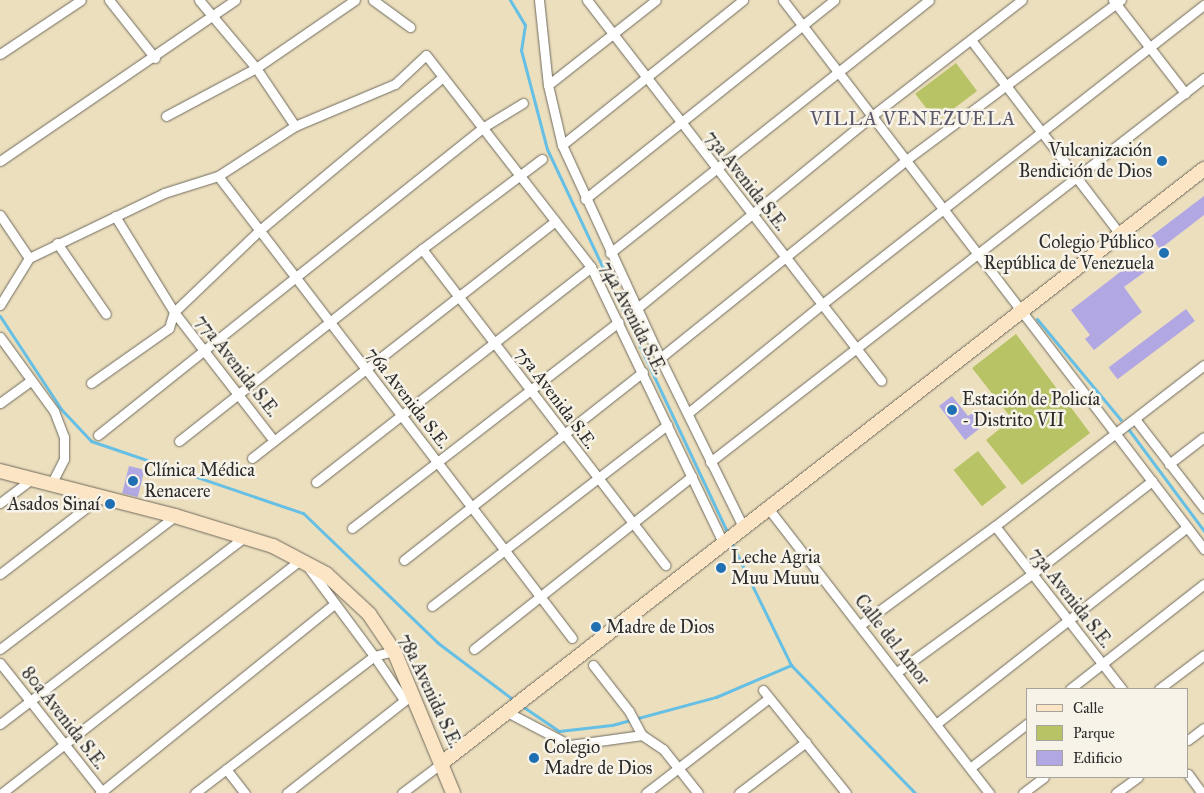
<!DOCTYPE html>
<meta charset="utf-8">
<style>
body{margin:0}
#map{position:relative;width:1204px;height:793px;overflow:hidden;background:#ecdfbe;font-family:"IM FELL Great Primer",serif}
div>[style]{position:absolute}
.green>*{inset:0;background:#b7c365;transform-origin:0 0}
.stream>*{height:3px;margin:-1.5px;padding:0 1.5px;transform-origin:1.5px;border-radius:1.5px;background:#66bfe4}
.building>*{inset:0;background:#b1a8e3;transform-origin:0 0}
.roads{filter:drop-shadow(0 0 1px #6f6a5e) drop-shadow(0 0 1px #6f6a5e)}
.street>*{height:9px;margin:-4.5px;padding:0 4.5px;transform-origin:4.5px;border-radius:4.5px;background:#fff}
.secondary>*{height:14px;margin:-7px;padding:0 7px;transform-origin:7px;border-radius:7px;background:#fce5c4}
.dots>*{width:14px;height:14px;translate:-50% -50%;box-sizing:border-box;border:2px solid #f7f3e8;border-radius:50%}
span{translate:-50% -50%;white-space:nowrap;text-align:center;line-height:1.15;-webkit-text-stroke:5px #f7f3e8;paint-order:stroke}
.poi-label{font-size:18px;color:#2b2b2b}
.right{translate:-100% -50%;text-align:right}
.left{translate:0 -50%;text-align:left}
.street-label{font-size:18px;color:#2b2b2b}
.neighbourhood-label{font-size:19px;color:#5a576b;letter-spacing:1px}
.legend{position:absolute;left:1026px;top:688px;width:162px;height:90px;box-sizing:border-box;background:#f7f3e8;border:1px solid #a5a39c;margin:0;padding:6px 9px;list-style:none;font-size:15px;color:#2b2b2b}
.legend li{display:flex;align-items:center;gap:10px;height:25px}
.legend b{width:25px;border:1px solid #a5a39c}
</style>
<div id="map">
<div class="green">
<i style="left:956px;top:63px;width:35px;height:51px;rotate:53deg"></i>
<i style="clip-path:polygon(1016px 334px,1090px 433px,1022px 485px,986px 440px,1012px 419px,972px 368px)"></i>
<i style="left:978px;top:451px;width:46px;height:31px;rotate:52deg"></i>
</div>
<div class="stream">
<i style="left:510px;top:0;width:29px;rotate:59deg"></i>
<i style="left:525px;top:25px;width:25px;rotate:99deg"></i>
<i style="left:521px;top:50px;width:102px;rotate:75.3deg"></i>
<i style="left:547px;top:149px;width:425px;rotate:64.8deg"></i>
<i style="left:0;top:316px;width:111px;rotate:56.7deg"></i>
<i style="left:61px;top:409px;width:44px;rotate:46.8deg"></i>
<i style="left:91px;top:441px;width:224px;rotate:18.8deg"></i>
<i style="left:303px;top:513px;width:187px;rotate:43.9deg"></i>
<i style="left:438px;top:643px;width:96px;rotate:37deg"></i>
<i style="left:1037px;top:319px;width:131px;rotate:50.3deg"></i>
<i style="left:1129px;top:430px;width:126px;rotate:53.4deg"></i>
<i style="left:731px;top:542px;width:137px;rotate:64deg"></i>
<i style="left:791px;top:665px;width:178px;rotate:45.9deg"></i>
<i style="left:522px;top:706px;width:45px;rotate:34deg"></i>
<i style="left:559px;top:731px;width:53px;rotate:-6.5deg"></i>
<i style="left:612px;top:725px;width:108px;rotate:-15.1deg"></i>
<i style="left:716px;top:697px;width:82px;rotate:-23.1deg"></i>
</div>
<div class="building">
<i style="clip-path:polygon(1204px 196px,1204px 215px,1160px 249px,1150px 237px)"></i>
<i style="clip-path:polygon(1137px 259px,1146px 271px,1124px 287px,1142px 312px,1094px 350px,1085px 339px,1090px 335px,1071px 310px)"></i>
<i style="left:1186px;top:309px;width:15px;height:97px;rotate:53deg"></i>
<i style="clip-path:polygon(952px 396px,968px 416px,974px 412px,984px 425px,965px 440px,939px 406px)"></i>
<i style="left:129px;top:466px;width:16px;height:28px;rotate:14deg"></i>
</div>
<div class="roads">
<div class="street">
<i style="left:109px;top:0;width:74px;rotate:51.6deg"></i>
<i style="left:199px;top:0;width:89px;rotate:50deg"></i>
<i style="left:256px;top:68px;width:70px;rotate:56.1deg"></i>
<i style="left:373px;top:0;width:46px;rotate:36.1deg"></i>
<i style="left:539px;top:0;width:85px;rotate:84deg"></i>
<i style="left:548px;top:85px;width:62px;rotate:76.9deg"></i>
<i style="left:562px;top:145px;width:234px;rotate:65.3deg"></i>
<i style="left:660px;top:358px;width:188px;rotate:63.8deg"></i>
<i style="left:587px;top:0;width:481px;rotate:52.3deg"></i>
<i style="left:783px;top:0;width:692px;rotate:52.52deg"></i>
<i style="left:1113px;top:0;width:118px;rotate:52.3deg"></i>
<i style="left:971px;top:40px;width:245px;rotate:52.5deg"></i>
<i style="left:0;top:54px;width:97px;rotate:-33.7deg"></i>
<i style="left:548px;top:85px;width:137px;rotate:-38.2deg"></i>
<i style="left:166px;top:116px;width:102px;rotate:-28.1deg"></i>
<i style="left:256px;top:68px;width:120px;rotate:-34.5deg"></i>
<i style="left:562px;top:145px;width:232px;rotate:-38.7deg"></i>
<i style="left:0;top:161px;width:285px;rotate:-34.4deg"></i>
<i style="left:218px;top:176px;width:582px;rotate:52.54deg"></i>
<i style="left:585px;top:199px;width:319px;rotate:-38.6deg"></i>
<i style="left:0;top:215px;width:52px;rotate:56deg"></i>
<i style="left:115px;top:216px;width:113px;rotate:58.4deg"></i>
<i style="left:174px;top:312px;width:163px;rotate:52.2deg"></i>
<i style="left:57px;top:243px;width:86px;rotate:55.4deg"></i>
<i style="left:422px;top:249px;width:399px;rotate:52.4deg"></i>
<i style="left:610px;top:253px;width:407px;rotate:-38.4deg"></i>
<i style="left:0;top:305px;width:55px;rotate:-58.3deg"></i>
<i style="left:29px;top:258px;width:150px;rotate:-25.7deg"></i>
<i style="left:164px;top:193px;width:57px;rotate:-17.5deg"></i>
<i style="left:218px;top:176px;width:92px;rotate:-33deg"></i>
<i style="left:295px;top:126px;width:108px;rotate:-22.8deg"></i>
<i style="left:395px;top:84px;width:42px;rotate:-43.1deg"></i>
<i style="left:426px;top:55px;width:269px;rotate:52.1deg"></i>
<i style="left:591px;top:267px;width:306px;rotate:64.4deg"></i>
<i style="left:636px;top:309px;width:306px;rotate:-39.3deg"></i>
<i style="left:873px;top:115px;width:188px;rotate:-37.7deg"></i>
<i style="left:0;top:337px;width:92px;rotate:53.9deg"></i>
<i style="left:54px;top:411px;width:28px;rotate:69deg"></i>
<i style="left:64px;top:437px;width:22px;rotate:90deg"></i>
<i style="left:64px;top:459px;width:27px;rotate:117deg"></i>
<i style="left:660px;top:358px;width:316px;rotate:-38.8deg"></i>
<i style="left:906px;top:160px;width:268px;rotate:-36.7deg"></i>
<i style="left:91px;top:383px;width:95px;rotate:-35.2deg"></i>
<i style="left:169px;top:328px;width:17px;rotate:-73deg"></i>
<i style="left:174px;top:312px;width:120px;rotate:-43.7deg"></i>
<i style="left:261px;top:229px;width:237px;rotate:-39.9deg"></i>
<i style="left:0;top:403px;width:37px;rotate:-36deg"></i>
<i style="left:688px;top:413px;width:171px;rotate:-39.1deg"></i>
<i style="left:821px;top:305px;width:487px;rotate:-38.1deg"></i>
<i style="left:1135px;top:419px;width:113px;rotate:52.2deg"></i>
<i style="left:98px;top:435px;width:492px;rotate:-38.6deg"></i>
<i style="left:482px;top:128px;width:48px;rotate:-31.4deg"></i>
<i style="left:179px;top:441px;width:310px;rotate:-38.3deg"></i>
<i style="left:422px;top:249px;width:150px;rotate:-36.9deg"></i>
<i style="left:252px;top:458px;width:383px;rotate:-38deg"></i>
<i style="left:710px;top:462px;width:626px;rotate:-37.86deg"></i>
<i style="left:1169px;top:464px;width:44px;rotate:-37.6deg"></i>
<i style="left:316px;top:482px;width:349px;rotate:-38deg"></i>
<i style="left:0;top:503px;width:39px;rotate:-37deg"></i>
<i style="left:768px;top:508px;width:361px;rotate:52.2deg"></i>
<i style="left:995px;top:526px;width:207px;rotate:52.1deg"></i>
<i style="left:352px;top:528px;width:337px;rotate:-37.7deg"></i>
<i style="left:404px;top:560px;width:304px;rotate:-38.2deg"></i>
<i style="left:0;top:574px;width:126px;rotate:-37.6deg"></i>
<i style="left:432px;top:606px;width:297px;rotate:-37.6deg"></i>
<i style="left:860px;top:625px;width:167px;rotate:-36.3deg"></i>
<i style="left:995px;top:526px;width:264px;rotate:-37.6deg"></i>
<i style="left:0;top:649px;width:220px;rotate:-37.2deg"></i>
<i style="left:474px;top:649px;width:278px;rotate:-38.4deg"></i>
<i style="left:0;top:663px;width:166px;rotate:51.6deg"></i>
<i style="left:593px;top:665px;width:58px;rotate:52deg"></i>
<i style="left:629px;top:711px;width:27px;rotate:62deg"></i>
<i style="left:642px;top:735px;width:25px;rotate:34deg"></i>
<i style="left:663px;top:749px;width:56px;rotate:51.5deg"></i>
<i style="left:897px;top:672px;width:167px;rotate:-36deg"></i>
<i style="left:1032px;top:574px;width:152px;rotate:-37.8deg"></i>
<i style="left:1070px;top:689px;width:170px;rotate:-38.1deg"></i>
<i style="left:1159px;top:689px;width:56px;rotate:-37.1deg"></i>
<i style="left:763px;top:690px;width:132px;rotate:51.1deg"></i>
<i style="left:507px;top:712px;width:71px;rotate:27.6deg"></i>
<i style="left:570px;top:745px;width:73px;rotate:-7.9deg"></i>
<i style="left:0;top:724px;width:308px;rotate:-37.4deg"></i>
<i style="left:936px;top:724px;width:319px;rotate:-38.1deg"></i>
<i style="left:1188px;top:740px;width:20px;rotate:-37deg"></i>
<i style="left:970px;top:768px;width:73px;rotate:-37.8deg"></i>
<i style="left:226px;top:769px;width:31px;rotate:52deg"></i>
<i style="left:1188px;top:774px;width:24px;rotate:54deg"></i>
<i style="left:2px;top:793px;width:380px;rotate:-38deg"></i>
<i style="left:302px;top:559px;width:121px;rotate:53.4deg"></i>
<i style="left:374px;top:656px;width:21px;rotate:-14deg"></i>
<i style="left:100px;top:793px;width:301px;rotate:-38.9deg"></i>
<i style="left:195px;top:793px;width:225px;rotate:-37.4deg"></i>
<i style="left:374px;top:656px;width:53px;rotate:55.7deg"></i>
<i style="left:287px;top:793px;width:155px;rotate:-38.2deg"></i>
<i style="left:402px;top:793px;width:51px;rotate:-37.1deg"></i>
<i style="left:646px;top:793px;width:155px;rotate:-37.7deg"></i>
<i style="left:739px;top:793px;width:84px;rotate:-37.3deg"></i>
<i style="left:1023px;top:793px;width:26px;rotate:-37deg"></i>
<i style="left:1116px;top:793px;width:27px;rotate:-36deg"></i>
</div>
<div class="secondary">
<i style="left:0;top:471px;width:181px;rotate:14.4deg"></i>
<i style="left:175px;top:516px;width:102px;rotate:17deg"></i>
<i style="left:273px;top:546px;width:60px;rotate:27.8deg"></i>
<i style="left:326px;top:574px;width:59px;rotate:42.9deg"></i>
<i style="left:369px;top:614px;width:45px;rotate:56deg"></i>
<i style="left:394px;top:651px;width:154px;rotate:67.4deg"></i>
<i style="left:443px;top:762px;width:965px;rotate:-37.93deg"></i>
</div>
</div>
<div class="dots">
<i style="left:1162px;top:161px;background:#1f6fb2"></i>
<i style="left:1164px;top:253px;background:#1f6fb2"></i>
<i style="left:952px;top:410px;background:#1f6fb2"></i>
<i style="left:133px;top:481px;background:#1f6fb2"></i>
<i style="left:110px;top:504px;background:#1f6fb2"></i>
<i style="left:721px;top:568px;background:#1f6fb2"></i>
<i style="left:596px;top:627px;background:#1f6fb2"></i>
<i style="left:534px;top:758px;background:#1f6fb2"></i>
</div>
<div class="poi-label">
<span class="right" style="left:1152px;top:161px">Vulcanización<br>Bendición de Dios</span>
<span class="right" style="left:1154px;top:253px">Colegio Público<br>República de Venezuela</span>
<span class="left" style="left:962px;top:410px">Estación de Policía<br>- Distrito VII</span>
<span class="left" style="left:144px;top:481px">Clínica Médica<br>Renacere</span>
<span class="right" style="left:100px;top:504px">Asados Sinaí</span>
<span class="left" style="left:731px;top:568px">Leche Agria<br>Muu Muuu</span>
<span class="left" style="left:606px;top:627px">Madre de Dios</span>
<span class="left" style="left:544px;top:758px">Colegio<br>Madre de Dios</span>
</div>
<div class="street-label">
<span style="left:746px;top:181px;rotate:52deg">73a Avenida S.E.</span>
<span style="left:633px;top:318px;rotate:63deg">74a Avenida S.E.</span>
<span style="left:237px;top:366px;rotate:52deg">77a Avenida S.E.</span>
<span style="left:408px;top:398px;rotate:52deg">76a Avenida S.E.</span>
<span style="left:556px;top:398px;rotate:53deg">75a Avenida S.E.</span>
<span style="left:1071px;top:598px;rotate:52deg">73a Avenida S.E.</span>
<span style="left:892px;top:640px;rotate:52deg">Calle del Amor</span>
<span style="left:430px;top:691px;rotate:65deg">78a Avenida S.E.</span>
<span style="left:64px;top:718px;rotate:52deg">80a Avenida S.E.</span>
</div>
<div class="neighbourhood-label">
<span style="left:913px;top:119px">VILLA VENEZUELA</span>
</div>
<ul class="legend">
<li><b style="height:6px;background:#fce5c4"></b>Calle</li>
<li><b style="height:14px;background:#b7c365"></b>Parque</li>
<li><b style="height:14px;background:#b1a8e3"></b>Edificio</li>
</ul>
</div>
